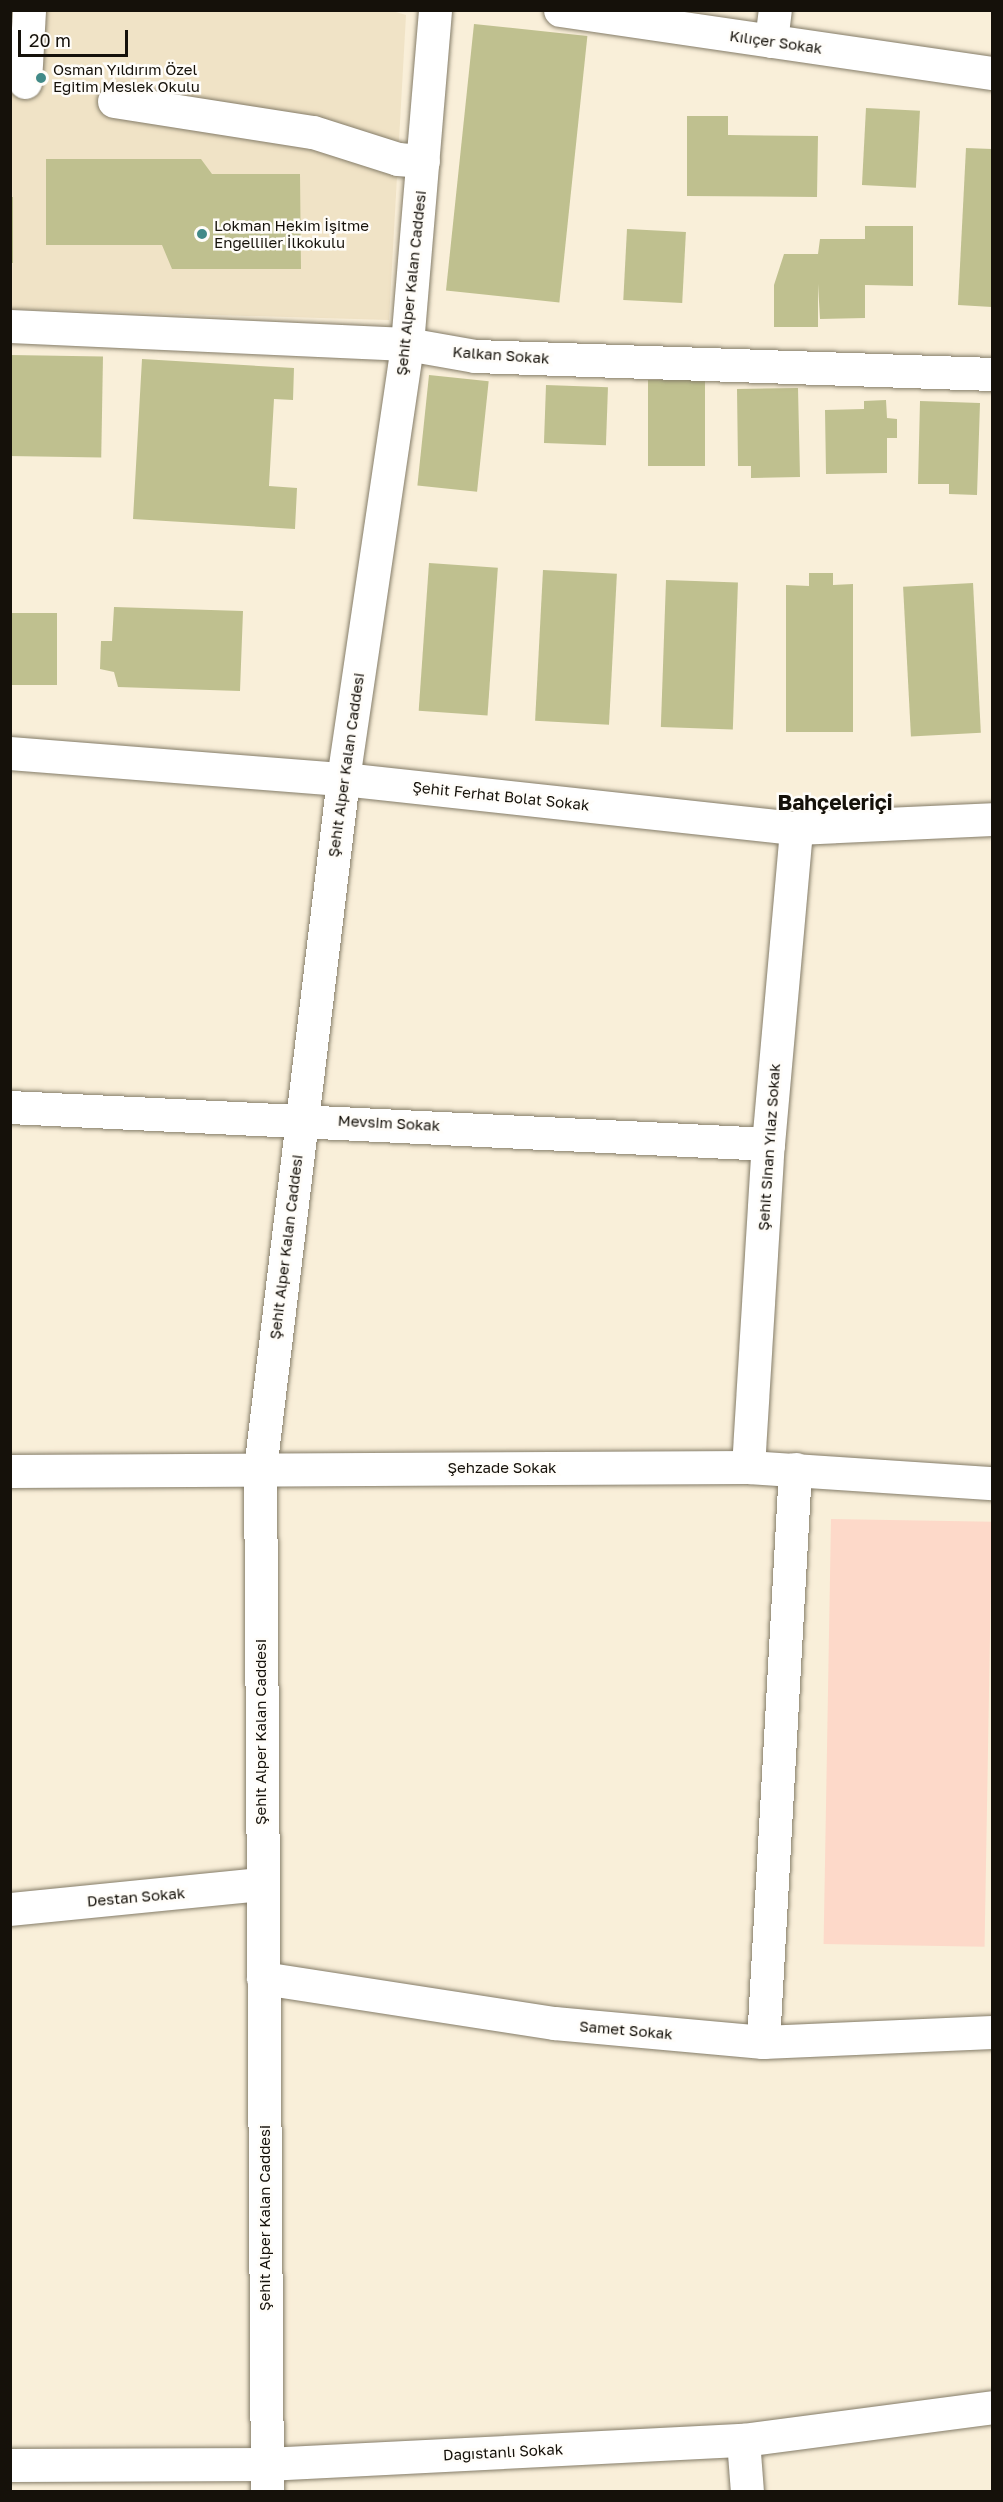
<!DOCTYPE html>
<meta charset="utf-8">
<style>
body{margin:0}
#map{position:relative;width:1003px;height:2502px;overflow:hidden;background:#f9efd9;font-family:"Golos Text",sans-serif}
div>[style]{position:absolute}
.built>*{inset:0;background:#f0e3c6}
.green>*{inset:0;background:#fdd9c9;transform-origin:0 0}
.building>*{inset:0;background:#bfc08f;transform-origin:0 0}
.roads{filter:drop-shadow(0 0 2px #847c68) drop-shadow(0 0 2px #847c68)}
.minor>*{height:33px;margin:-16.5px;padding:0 16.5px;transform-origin:16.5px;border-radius:16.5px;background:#fff}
.dots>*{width:16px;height:16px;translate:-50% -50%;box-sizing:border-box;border:3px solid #fffdf9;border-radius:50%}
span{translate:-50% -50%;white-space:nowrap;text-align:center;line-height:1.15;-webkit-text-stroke:5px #fffdf9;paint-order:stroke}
.street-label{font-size:15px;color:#15110a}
.poi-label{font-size:15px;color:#15110a}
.left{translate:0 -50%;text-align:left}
.district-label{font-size:21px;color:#15110a;font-weight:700}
.frame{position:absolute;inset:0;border:12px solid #15110a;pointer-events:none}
.scale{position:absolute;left:18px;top:30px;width:110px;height:27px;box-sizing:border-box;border:3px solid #15110a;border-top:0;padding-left:8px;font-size:18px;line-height:21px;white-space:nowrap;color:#15110a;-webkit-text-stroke:4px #fffdf9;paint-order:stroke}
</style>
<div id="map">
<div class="built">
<i style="clip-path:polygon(389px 10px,406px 15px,389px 320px,11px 309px,11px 11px)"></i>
</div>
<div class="green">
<i style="left:831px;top:1519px;width:161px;height:425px;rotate:1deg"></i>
</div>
<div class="building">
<i style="left:474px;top:24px;width:114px;height:268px;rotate:6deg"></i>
<i style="left:866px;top:108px;width:54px;height:77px;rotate:3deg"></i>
<i style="clip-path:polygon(687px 116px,728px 116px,728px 135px,818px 136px,817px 197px,687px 196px)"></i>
<i style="clip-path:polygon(966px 148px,992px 149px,992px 307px,958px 305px)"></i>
<i style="clip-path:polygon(46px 159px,201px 159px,212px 174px,300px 174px,301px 269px,172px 269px,162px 245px,46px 245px)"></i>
<i style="left:10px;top:197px;width:3px;height:66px"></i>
<i style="clip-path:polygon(865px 226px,913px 226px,913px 286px,865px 285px,865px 318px,820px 319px,818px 284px,818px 327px,774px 327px,774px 285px,784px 254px,818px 254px,820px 239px,865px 239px)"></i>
<i style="left:627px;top:229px;width:59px;height:71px;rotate:3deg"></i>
<i style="left:10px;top:355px;width:93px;height:101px;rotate:1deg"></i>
<i style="clip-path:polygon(142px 359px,294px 368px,293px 400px,274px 399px,269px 486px,297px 488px,295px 529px,133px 519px)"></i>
<i style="left:429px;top:375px;width:60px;height:111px;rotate:6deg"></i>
<i style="left:648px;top:380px;width:57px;height:86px"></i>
<i style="left:546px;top:385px;width:62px;height:58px;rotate:2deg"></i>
<i style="clip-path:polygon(798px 388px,800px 477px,751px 478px,751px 466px,738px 466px,737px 389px)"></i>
<i style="clip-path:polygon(886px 400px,887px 418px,897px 419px,897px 438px,887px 438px,887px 473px,826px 474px,825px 410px,864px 409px,864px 401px)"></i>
<i style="clip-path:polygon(920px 401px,980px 403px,977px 495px,949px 494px,949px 484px,918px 484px)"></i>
<i style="left:429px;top:563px;width:69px;height:148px;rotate:4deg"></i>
<i style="left:543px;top:570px;width:74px;height:151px;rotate:3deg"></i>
<i style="clip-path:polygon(809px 573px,833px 573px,833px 585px,853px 584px,853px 732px,786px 732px,786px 585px,809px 586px)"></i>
<i style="left:666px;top:580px;width:72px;height:147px;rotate:2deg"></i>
<i style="left:973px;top:583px;width:150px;height:70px;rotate:87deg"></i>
<i style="clip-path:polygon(114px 607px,243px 611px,240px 691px,118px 687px,114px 672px,100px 669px,101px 641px,112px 641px)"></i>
<i style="left:10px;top:613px;width:47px;height:72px"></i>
</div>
<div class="roads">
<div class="minor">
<i style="left:560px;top:10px;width:437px;rotate:8.3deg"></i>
<i style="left:771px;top:41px;width:31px;rotate:-83deg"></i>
<i style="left:25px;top:82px;width:72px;rotate:-86.8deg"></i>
<i style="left:114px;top:101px;width:201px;rotate:8.9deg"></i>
<i style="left:313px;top:132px;width:89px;rotate:17.6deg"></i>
<i style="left:398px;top:159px;width:25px;rotate:5deg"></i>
<i style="left:10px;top:326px;width:397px;rotate:2.6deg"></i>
<i style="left:407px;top:344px;width:69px;rotate:10deg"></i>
<i style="left:475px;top:356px;width:517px;rotate:1.99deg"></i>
<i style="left:10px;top:753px;width:334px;rotate:4.5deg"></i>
<i style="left:343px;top:779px;width:456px;rotate:6.2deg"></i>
<i style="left:796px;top:828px;width:196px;rotate:-2.6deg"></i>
<i style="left:10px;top:1107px;width:759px;rotate:2.79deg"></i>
<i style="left:748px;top:1467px;width:324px;rotate:-86.5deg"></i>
<i style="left:768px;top:1144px;width:317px;rotate:-84.9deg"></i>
<i style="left:10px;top:1471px;width:738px;rotate:-0.31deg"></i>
<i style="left:748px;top:1467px;width:245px;rotate:3.8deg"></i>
<i style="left:10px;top:1909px;width:253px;rotate:-5.7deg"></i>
<i style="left:263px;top:1978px;width:294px;rotate:8.8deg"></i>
<i style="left:554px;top:2023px;width:210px;rotate:5.2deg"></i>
<i style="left:763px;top:2042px;width:229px;rotate:-2.5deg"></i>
<i style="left:763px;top:2042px;width:574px;rotate:-86.8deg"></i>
<i style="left:743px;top:2440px;width:52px;rotate:85.6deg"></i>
<i style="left:10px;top:2465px;width:256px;rotate:-0.2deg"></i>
<i style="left:266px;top:2464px;width:478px;rotate:-2.9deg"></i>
<i style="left:743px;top:2440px;width:251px;rotate:-7.5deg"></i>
<i style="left:267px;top:2492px;width:1023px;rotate:-90.39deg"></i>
<i style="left:260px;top:1469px;width:695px;rotate:-83.14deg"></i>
<i style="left:343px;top:779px;width:440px;rotate:-81.6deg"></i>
<i style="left:407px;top:344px;width:335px;rotate:-85.2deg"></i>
</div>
</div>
<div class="dots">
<i style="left:41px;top:78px;background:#428a88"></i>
<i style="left:202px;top:234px;background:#428a88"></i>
</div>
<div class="street-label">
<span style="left:776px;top:42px;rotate:8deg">Kılıçer Sokak</span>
<span style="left:411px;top:283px;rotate:-84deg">Şehit Alper Kalan Caddesi</span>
<span style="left:501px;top:355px;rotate:4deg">Kalkan Sokak</span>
<span style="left:346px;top:765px;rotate:-82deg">Şehit Alper Kalan Caddesi</span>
<span style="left:501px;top:796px;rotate:6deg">Şehit Ferhat Bolat Sokak</span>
<span style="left:389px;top:1123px;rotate:3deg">Mevsim Sokak</span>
<span style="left:769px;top:1147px;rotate:-86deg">Şehit Sinan Yılaz Sokak</span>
<span style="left:286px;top:1247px;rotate:-83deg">Şehit Alper Kalan Caddesi</span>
<span style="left:502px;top:1468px">Şehzade Sokak</span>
<span style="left:261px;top:1732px;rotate:-90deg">Şehit Alper Kalan Caddesi</span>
<span style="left:136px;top:1897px;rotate:-5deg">Destan Sokak</span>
<span style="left:626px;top:2030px;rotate:5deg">Samet Sokak</span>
<span style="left:265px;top:2218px;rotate:-90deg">Şehit Alper Kalan Caddesi</span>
<span style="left:503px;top:2452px;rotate:-3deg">Dağıstanlı Sokak</span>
</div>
<div class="poi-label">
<span class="left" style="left:53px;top:78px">Osman Yıldırım Özel<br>Eğitim Meslek Okulu</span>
<span class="left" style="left:214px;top:234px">Lokman Hekim İşitme<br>Engelliler İlkokulu</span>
</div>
<div class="district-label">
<span style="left:835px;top:802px">Bahçeleriçi</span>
</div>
<div class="frame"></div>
<div class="scale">20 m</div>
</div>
